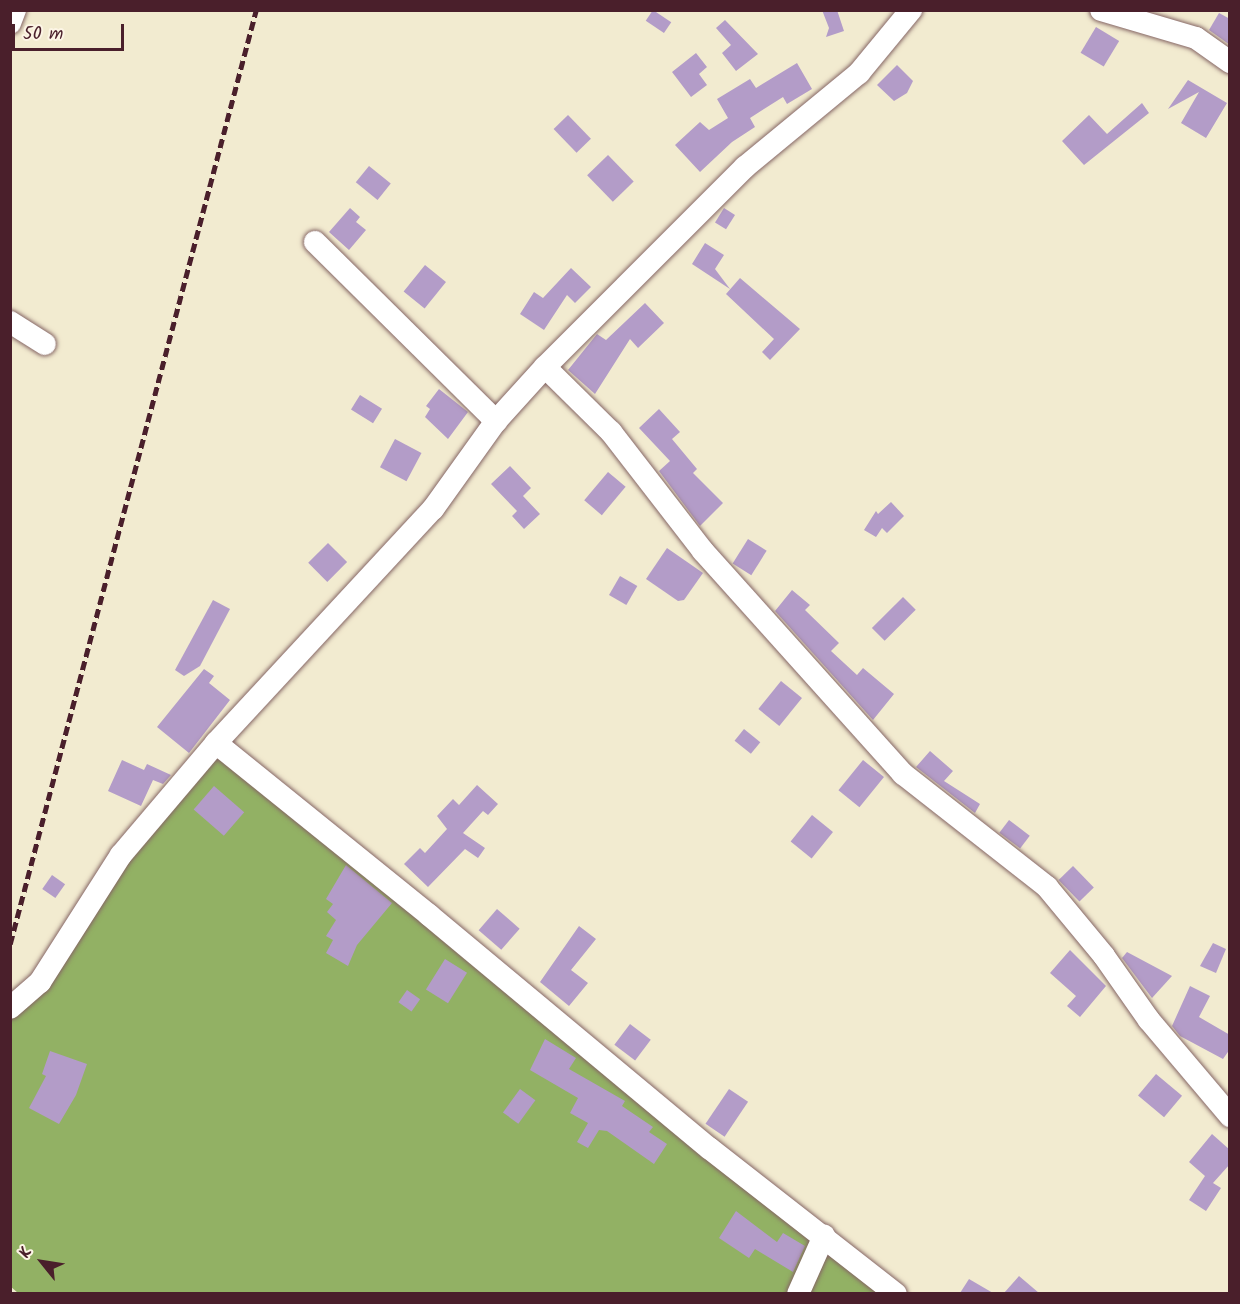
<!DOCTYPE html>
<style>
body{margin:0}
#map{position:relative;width:1240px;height:1304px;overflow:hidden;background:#f2ebd0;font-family:Kalam,sans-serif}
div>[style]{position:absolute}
.forest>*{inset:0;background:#92b164}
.building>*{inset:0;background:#b39cc8;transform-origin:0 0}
.roads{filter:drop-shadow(0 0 2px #856665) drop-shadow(0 0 2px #856665)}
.minor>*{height:22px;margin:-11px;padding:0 11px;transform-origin:11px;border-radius:11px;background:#fff}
.rail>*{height:4.5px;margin-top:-2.25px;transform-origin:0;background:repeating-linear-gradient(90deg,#4a1f2b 0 9px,transparent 0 13.5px)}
span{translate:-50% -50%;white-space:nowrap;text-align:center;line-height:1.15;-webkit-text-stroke:4.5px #fcf5e5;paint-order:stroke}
.frame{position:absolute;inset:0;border:12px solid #4a1f2b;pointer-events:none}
.north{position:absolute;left:12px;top:1232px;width:60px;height:60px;-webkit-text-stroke:4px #fcf5e5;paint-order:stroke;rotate:300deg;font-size:16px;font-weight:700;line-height:24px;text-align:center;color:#4a1f2b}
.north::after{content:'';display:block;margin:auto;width:21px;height:27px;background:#4a1f2b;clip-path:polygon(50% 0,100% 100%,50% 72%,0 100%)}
.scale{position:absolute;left:12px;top:24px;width:112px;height:27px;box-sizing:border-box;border:3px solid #4a1f2b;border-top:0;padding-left:8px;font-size:18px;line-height:21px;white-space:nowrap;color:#4a1f2b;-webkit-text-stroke:4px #fcf5e5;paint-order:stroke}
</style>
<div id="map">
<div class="forest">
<i style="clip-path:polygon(216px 743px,824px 1236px,908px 1293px,18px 1293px,10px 1286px,10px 1008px)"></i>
</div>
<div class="building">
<i style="left:653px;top:10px;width:22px;height:13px;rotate:34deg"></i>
<i style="clip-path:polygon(822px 10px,837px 10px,844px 31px,826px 37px,829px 28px)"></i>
<i style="clip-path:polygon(1219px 13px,1230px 19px,1230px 45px,1209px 30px)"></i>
<i style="clip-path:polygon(725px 20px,758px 54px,736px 71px,722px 53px,731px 45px,716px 28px)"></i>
<i style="left:1096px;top:27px;width:27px;height:30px;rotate:31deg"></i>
<i style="clip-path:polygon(696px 53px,707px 67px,699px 74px,707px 85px,691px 97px,672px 72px)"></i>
<i style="clip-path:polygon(797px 63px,812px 89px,787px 104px,783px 97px,750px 118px,755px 127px,732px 142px,700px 172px,675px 145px,700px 122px,709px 130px,728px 118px,717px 99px,750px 79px,756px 88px)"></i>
<i style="clip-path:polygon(897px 65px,913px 81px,907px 93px,894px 101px,877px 85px)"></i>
<i style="clip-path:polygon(1188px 80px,1227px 103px,1206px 138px,1181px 123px,1199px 92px,1168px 109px)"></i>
<i style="clip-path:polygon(1142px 103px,1149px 113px,1084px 165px,1062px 141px,1089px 115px,1107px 134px)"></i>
<i style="left:568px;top:115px;width:33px;height:20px;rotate:46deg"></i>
<i style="left:608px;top:155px;width:37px;height:29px;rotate:46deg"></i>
<i style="left:369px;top:166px;width:28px;height:21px;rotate:39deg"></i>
<i style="clip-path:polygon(350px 208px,360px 217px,356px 222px,366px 230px,349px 250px,329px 232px)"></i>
<i style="left:724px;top:208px;width:13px;height:17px;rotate:32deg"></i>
<i style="clip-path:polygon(705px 243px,724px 255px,715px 269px,730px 289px,692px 264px)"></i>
<i style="left:425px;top:265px;width:27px;height:34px;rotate:39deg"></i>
<i style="clip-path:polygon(571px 268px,591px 287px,575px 303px,567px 295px,544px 330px,520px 314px,534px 292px,543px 298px)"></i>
<i style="clip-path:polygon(740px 278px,800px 329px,770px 360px,762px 352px,774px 339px,726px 294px)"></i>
<i style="clip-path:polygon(645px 303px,664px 323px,638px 348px,630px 339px,595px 394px,568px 370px,597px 334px,606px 340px)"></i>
<i style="clip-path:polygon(439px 389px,468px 412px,448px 439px,425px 417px,430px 409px,426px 406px)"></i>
<i style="left:360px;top:395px;width:26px;height:17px;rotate:32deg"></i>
<i style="clip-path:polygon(659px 409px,680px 432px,672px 439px,697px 469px,693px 473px,723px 503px,700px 526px,659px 471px,670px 461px,639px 428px)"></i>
<i style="left:395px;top:439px;width:30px;height:32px;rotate:28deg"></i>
<i style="clip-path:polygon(510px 466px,531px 488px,523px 496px,540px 514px,524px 529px,512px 516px,517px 511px,491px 484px)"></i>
<i style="left:608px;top:472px;width:23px;height:37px;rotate:40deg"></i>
<i style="clip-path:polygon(891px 502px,904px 516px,887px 533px,882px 528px,876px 537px,864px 530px,876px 511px,878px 514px)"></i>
<i style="left:748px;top:539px;width:22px;height:29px;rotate:32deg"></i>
<i style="left:328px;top:543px;width:27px;height:28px;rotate:45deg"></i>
<i style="clip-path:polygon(667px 548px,703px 573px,684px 600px,678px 601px,646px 579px)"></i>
<i style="left:620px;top:576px;width:20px;height:22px;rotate:30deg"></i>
<i style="clip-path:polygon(792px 590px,810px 605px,805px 610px,839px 643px,831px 651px,857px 675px,863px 668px,894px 694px,873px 720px,775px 611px)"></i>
<i style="left:903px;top:597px;width:18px;height:44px;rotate:45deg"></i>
<i style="clip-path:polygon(213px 600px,230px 609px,200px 666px,184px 676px,175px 670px)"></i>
<i style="clip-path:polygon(204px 669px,214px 676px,209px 683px,230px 700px,189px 753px,157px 727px)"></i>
<i style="left:781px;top:681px;width:27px;height:36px;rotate:39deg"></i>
<i style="left:744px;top:729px;width:21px;height:15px;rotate:39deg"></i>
<i style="clip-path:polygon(930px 751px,953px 771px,944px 781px,980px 804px,975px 813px,916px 767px)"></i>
<i style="clip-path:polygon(122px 760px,144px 770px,147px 764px,171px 775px,163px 784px,153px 780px,141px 806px,108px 791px)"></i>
<i style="left:863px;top:760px;width:27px;height:39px;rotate:39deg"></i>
<i style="clip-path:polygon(477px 785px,498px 804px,488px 815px,483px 811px,463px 833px,485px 848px,478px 858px,465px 849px,428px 887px,404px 864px,420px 848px,425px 853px,447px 829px,437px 816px,453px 799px,459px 805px)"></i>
<i style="left:214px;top:786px;width:40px;height:31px;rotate:41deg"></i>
<i style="left:812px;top:815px;width:27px;height:34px;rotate:39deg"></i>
<i style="left:1009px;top:820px;width:26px;height:16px;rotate:37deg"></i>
<i style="clip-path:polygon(346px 865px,392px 903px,357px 945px,348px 966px,326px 953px,333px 940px,326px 936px,336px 920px,327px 912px,333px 904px,326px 899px)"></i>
<i style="left:1073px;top:866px;width:30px;height:20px;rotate:46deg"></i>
<i style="left:52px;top:875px;width:16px;height:17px;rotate:35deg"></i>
<i style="left:497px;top:909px;width:30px;height:28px;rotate:41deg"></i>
<i style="clip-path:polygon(579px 926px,596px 939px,571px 970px,588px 983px,569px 1006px,540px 982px)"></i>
<i style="clip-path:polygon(1213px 943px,1226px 949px,1216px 973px,1200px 966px)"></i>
<i style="clip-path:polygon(1070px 950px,1106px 986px,1080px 1017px,1067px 1006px,1076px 996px,1050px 973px)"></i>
<i style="clip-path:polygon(1127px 952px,1172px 976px,1152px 998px,1122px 958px)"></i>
<i style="left:445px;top:959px;width:26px;height:36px;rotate:32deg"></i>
<i style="clip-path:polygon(1190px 986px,1210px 996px,1199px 1017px,1230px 1035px,1230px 1049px,1223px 1059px,1180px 1036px,1172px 1026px)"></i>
<i style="left:407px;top:990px;width:16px;height:15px;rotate:35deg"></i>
<i style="left:630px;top:1024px;width:26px;height:26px;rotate:37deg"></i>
<i style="clip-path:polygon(545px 1039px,576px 1058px,569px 1069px,625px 1101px,622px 1106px,653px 1127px,649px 1132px,667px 1144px,654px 1164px,607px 1131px,599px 1130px,588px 1148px,577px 1142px,588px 1123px,570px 1113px,578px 1098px,530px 1070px)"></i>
<i style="clip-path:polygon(50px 1051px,87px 1064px,76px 1095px,59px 1124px,29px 1108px,46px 1076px,42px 1074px)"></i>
<i style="left:1156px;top:1074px;width:34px;height:28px;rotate:40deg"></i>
<i style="left:520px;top:1089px;width:19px;height:29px;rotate:36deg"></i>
<i style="left:729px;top:1089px;width:23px;height:42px;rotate:34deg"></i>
<i style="clip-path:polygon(1212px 1134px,1230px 1150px,1230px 1164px,1213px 1183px,1221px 1188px,1206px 1211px,1189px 1200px,1205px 1176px,1189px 1162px)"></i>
<i style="clip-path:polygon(736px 1211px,777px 1242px,783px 1233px,805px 1246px,793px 1272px,755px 1249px,749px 1258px,719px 1238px)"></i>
<i style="clip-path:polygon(1019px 1276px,1039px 1293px,1004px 1293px)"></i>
<i style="clip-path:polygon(969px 1279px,993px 1293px,960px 1293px)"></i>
</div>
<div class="roads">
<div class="minor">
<i style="left:1101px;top:10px;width:99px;rotate:16.4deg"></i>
<i style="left:1196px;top:38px;width:42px;rotate:35.2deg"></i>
<i style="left:10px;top:23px;width:14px;rotate:-69deg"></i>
<i style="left:315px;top:242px;width:255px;rotate:44.7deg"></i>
<i style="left:10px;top:322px;width:41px;rotate:32.2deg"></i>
<i style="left:545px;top:367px;width:93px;rotate:44.6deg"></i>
<i style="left:611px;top:432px;width:150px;rotate:52.3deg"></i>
<i style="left:703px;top:551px;width:300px;rotate:48.1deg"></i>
<i style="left:903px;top:774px;width:183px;rotate:38.1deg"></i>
<i style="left:1047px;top:887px;width:89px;rotate:50.4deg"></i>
<i style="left:1104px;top:956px;width:78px;rotate:54.9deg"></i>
<i style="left:1149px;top:1020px;width:126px;rotate:49.8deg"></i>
<i style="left:216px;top:743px;width:274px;rotate:38.9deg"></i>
<i style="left:429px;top:915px;width:364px;rotate:39.8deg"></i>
<i style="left:709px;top:1148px;width:237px;rotate:38deg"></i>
<i style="left:10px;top:1008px;width:40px;rotate:-41deg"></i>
<i style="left:40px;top:982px;width:151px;rotate:-57.5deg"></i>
<i style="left:121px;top:855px;width:147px;rotate:-49.7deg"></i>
<i style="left:216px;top:743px;width:319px;rotate:-47.2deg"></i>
<i style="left:433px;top:509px;width:108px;rotate:-54.4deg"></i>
<i style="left:496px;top:421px;width:73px;rotate:-47.8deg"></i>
<i style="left:545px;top:367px;width:283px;rotate:-45deg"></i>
<i style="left:745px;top:167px;width:148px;rotate:-39.5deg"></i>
<i style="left:859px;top:73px;width:82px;rotate:-50.5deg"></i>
<i style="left:798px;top:1294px;width:64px;rotate:-65.9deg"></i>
</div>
</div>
<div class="rail">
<i style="left:10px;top:944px;width:966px;rotate:-75.24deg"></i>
</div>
<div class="frame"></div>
<div class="north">K</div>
<div class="scale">50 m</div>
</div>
